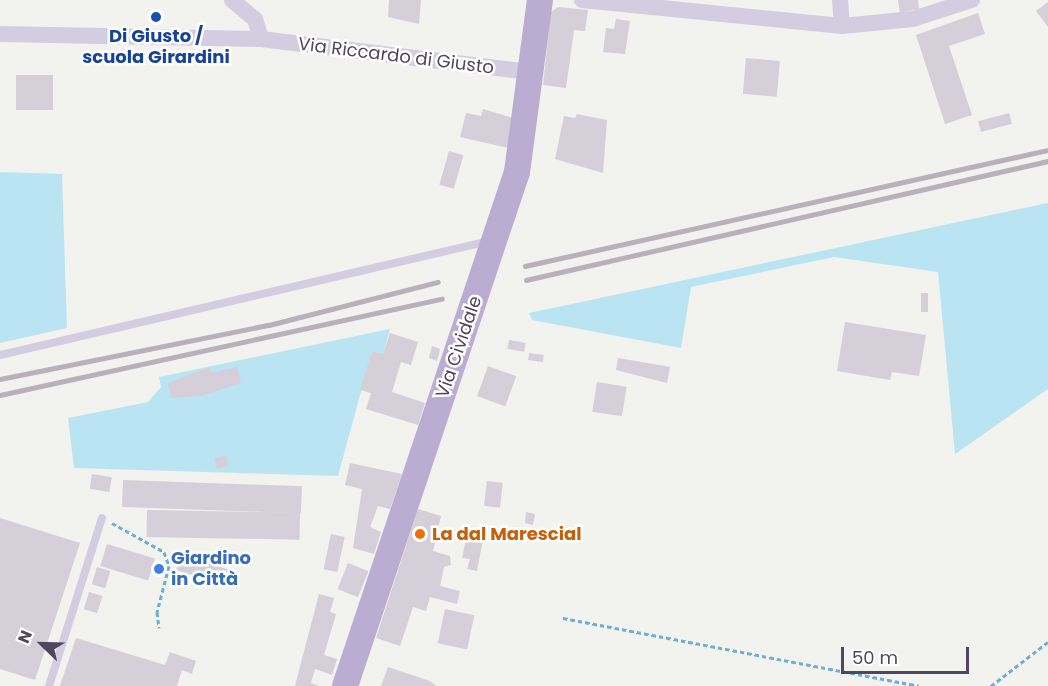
<!DOCTYPE html>
<meta charset="utf-8">
<style>
body{margin:0}
#map{position:relative;width:1048px;height:686px;overflow:hidden;background:#f2f2ef;font-family:Poppins,sans-serif}
div>[style]{position:absolute}
.green>*{inset:0;background:#bbe4f3}
.building>*{inset:0;background:#d4cfd8;transform-origin:0 0}
.path>*{height:3px;margin-top:-1.5px;transform-origin:0;background:repeating-linear-gradient(90deg,#6faed4 0 4.5px,transparent 0 7.5px)}
.lane>*{height:8px;margin:-4px;padding:0 4px;transform-origin:4px;border-radius:4px;background:#d3cde1}
.street>*{height:16px;margin:-8px;padding:0 8px;transform-origin:8px;border-radius:8px;background:#d3cde1}
.primary>*{height:26px;margin:-13px;padding:0 13px;transform-origin:13px;border-radius:13px;background:#baadd1}
.rail>*{height:4.5px;margin:-2.25px;padding:0 2.25px;transform-origin:2.25px;border-radius:2.25px;background:#b6b1bb}
.dots>*{width:16px;height:16px;translate:-50% -50%;box-sizing:border-box;border:3px solid #fff;border-radius:50%}
span{translate:-50% -50%;white-space:nowrap;text-align:center;line-height:1.15;-webkit-text-stroke:5px #fff;paint-order:stroke}
.transit-label{font-size:18px;color:#164399;font-weight:700}
.street-label{font-size:18px;color:#4f465f}
.food-label{font-size:18px;color:#c56008;font-weight:700}
.left{translate:0 -50%;text-align:left}
.shop-label{font-size:18px;color:#366cbe;font-weight:700}
.north{position:absolute;left:12px;top:614px;width:60px;height:60px;-webkit-text-stroke:4px #fff;paint-order:stroke;rotate:293deg;font-size:16px;font-weight:700;line-height:24px;text-align:center;color:#4f465f}
.north::after{content:'';display:block;margin:auto;width:21px;height:27px;background:#4f465f;clip-path:polygon(50% 0,100% 100%,50% 72%,0 100%)}
.scale{position:absolute;left:841px;top:647px;width:128px;height:27px;box-sizing:border-box;border:3px solid #4f465f;border-top:0;padding-left:8px;font-size:18px;line-height:21px;white-space:nowrap;color:#4f465f;-webkit-text-stroke:4px #fff;paint-order:stroke}
</style>
<div id="map">
<div class="green">
<i style="clip-path:polygon(0 172px,62px 174px,67px 328px,0 343px)"></i>
<i style="clip-path:polygon(1048px 203px,1048px 389px,955px 454px,938px 272px,834px 257px,691px 287px,681px 348px,532px 320px,529px 313px)"></i>
<i style="clip-path:polygon(390px 329px,383px 354px,372px 351px,338px 476px,74px 468px,68px 418px,148px 402px,161px 387px,159px 377px)"></i>
</div>
<div class="building">
<i style="clip-path:polygon(389px 0,421px 0,419px 24px,388px 17px)"></i>
<i style="clip-path:polygon(898px 0,918px 0,919px 9px,900px 13px)"></i>
<i style="clip-path:polygon(1048px 2px,1048px 27px,1036px 11px)"></i>
<i style="clip-path:polygon(558px 7px,588px 10px,585px 31px,574px 30px,566px 88px,543px 85px,551px 12px)"></i>
<i style="clip-path:polygon(978px 13px,985px 34px,949px 46px,972px 115px,945px 124px,916px 35px)"></i>
<i style="clip-path:polygon(616px 19px,630px 21px,625px 54px,603px 52px,606px 28px,614px 29px)"></i>
<i style="left:746px;top:58px;width:34px;height:36px;rotate:5deg"></i>
<i style="left:16px;top:75px;width:37px;height:35px"></i>
<i style="clip-path:polygon(483px 109px,513px 118px,508px 148px,460px 137px,466px 113px,481px 116px)"></i>
<i style="left:1009px;top:113px;width:11px;height:32px;rotate:75deg"></i>
<i style="clip-path:polygon(577px 114px,607px 120px,603px 173px,555px 159px,564px 116px,575px 118px)"></i>
<i style="left:449px;top:151px;width:15px;height:35px;rotate:16deg"></i>
<i style="left:921px;top:293px;width:7px;height:19px"></i>
<i style="clip-path:polygon(845px 322px,926px 335px,919px 376px,892px 372px,890px 380px,837px 371px)"></i>
<i style="clip-path:polygon(390px 333px,418px 342px,411px 365px,401px 362px,392px 392px,425px 403px,418px 425px,366px 409px,371px 393px,360px 390px,372px 351px,383px 354px)"></i>
<i style="left:509px;top:340px;width:17px;height:9px;rotate:10deg"></i>
<i style="clip-path:polygon(432px 346px,440px 349px,437px 361px,429px 358px)"></i>
<i style="left:529px;top:353px;width:15px;height:7px;rotate:8deg"></i>
<i style="clip-path:polygon(618px 358px,670px 367px,667px 383px,616px 370px)"></i>
<i style="left:488px;top:366px;width:30px;height:32px;rotate:20deg"></i>
<i style="clip-path:polygon(210px 367px,212px 373px,237px 367px,241px 383px,201px 396px,171px 398px,168px 383px)"></i>
<i style="left:597px;top:382px;width:30px;height:30px;rotate:9deg"></i>
<i style="clip-path:polygon(226px 455px,228px 466px,217px 469px,215px 458px)"></i>
<i style="clip-path:polygon(350px 463px,402px 474px,390px 509px,378px 506px,370px 527px,381px 532px,374px 554px,353px 548px,362px 489px,345px 485px)"></i>
<i style="left:92px;top:474px;width:20px;height:15px;rotate:9deg"></i>
<i style="left:123px;top:480px;width:179px;height:27px;rotate:2deg"></i>
<i style="left:487px;top:481px;width:16px;height:25px;rotate:7deg"></i>
<i style="clip-path:polygon(418px 509px,441px 516px,433px 551px,450px 556px,451px 565px,444px 567px,440px 586px,460px 591px,457px 604px,430px 597px,426px 611px,413px 607px,400px 646px,376px 638px)"></i>
<i style="left:147px;top:510px;width:153px;height:27px;rotate:1deg"></i>
<i style="clip-path:polygon(526px 512px,535px 514px,533px 525px,525px 523px)"></i>
<i style="clip-path:polygon(0 518px,80px 543px,35px 680px,0 669px)"></i>
<i style="left:331px;top:534px;width:14px;height:36px;rotate:12deg"></i>
<i style="clip-path:polygon(467px 535px,483px 539px,477px 571px,467px 569px,470px 559px,462px 558px)"></i>
<i style="left:107px;top:544px;width:50px;height:23px;rotate:17deg"></i>
<i style="left:181px;top:555px;width:53px;height:16px;rotate:17deg"></i>
<i style="left:348px;top:563px;width:22px;height:28px;rotate:22deg"></i>
<i style="left:97px;top:567px;width:14px;height:18px;rotate:17deg"></i>
<i style="left:89px;top:592px;width:14px;height:18px;rotate:17deg"></i>
<i style="clip-path:polygon(319px 594px,334px 598px,330px 612px,336px 614px,324px 655px,337px 659px,332px 675px,315px 669px,311px 683px,319px 686px,295px 686px)"></i>
<i style="left:445px;top:609px;width:30px;height:35px;rotate:12deg"></i>
<i style="clip-path:polygon(76px 638px,165px 665px,170px 652px,196px 661px,192px 674px,182px 670px,177px 686px,60px 686px)"></i>
<i style="clip-path:polygon(388px 667px,430px 681px,436px 686px,381px 686px)"></i>
</div>
<div class="path">
<i style="left:112px;top:523px;width:60px;rotate:29.1deg"></i>
<i style="left:164px;top:552px;width:15px;rotate:70deg"></i>
<i style="left:169px;top:566px;width:48px;rotate:104.6deg"></i>
<i style="left:157px;top:612px;width:16px;rotate:83deg"></i>
<i style="left:563px;top:618px;width:362px;rotate:10.8deg"></i>
<i style="left:991px;top:686px;width:72px;rotate:-37.7deg"></i>
</div>
<div class="lane">
<i style="left:0;top:355px;width:502px;rotate:-13.12deg"></i>
<i style="left:49px;top:686px;width:176px;rotate:-72.5deg"></i>
</div>
<div class="street">
<i style="left:232px;top:0;width:30px;rotate:40deg"></i>
<i style="left:255px;top:19px;width:21px;rotate:73deg"></i>
<i style="left:582px;top:0;width:261px;rotate:5.7deg"></i>
<i style="left:842px;top:26px;width:71px;rotate:-5.6deg"></i>
<i style="left:913px;top:19px;width:62px;rotate:-17.9deg"></i>
<i style="left:840px;top:0;width:26px;rotate:86deg"></i>
<i style="left:0;top:34px;width:261px;rotate:1.1deg"></i>
<i style="left:261px;top:39px;width:272px;rotate:7deg"></i>
</div>
<div class="primary">
<i style="left:345px;top:686px;width:542px;rotate:-71.5deg"></i>
<i style="left:517px;top:172px;width:174px;rotate:-82.4deg"></i>
</div>
<div class="rail">
<i style="left:525px;top:266px;width:536px;rotate:-12.51deg"></i>
<i style="left:526px;top:280px;width:535px;rotate:-12.84deg"></i>
<i style="left:0;top:379px;width:274px;rotate:-11.4deg"></i>
<i style="left:269px;top:325px;width:174px;rotate:-14.3deg"></i>
<i style="left:0;top:395px;width:452px;rotate:-12.3deg"></i>
</div>
<div class="dots">
<i style="left:156px;top:17px;background:#1a4fb4"></i>
<i style="left:420px;top:534px;background:#e8710a"></i>
<i style="left:159px;top:569px;background:#3f7fe0"></i>
</div>
<div class="transit-label">
<span style="left:156px;top:47px">Di Giusto /<br>scuola Girardini</span>
</div>
<div class="street-label">
<span style="left:396px;top:56px;rotate:7deg">Via Riccardo di Giusto</span>
<span style="left:459px;top:347px;rotate:-71deg">Via Cividale</span>
</div>
<div class="food-label">
<span class="left" style="left:432px;top:534px">La dal Marescial</span>
</div>
<div class="shop-label">
<span class="left" style="left:171px;top:569px">Giardino<br>in Città</span>
</div>
<div class="north">N</div>
<div class="scale">50 m</div>
</div>
